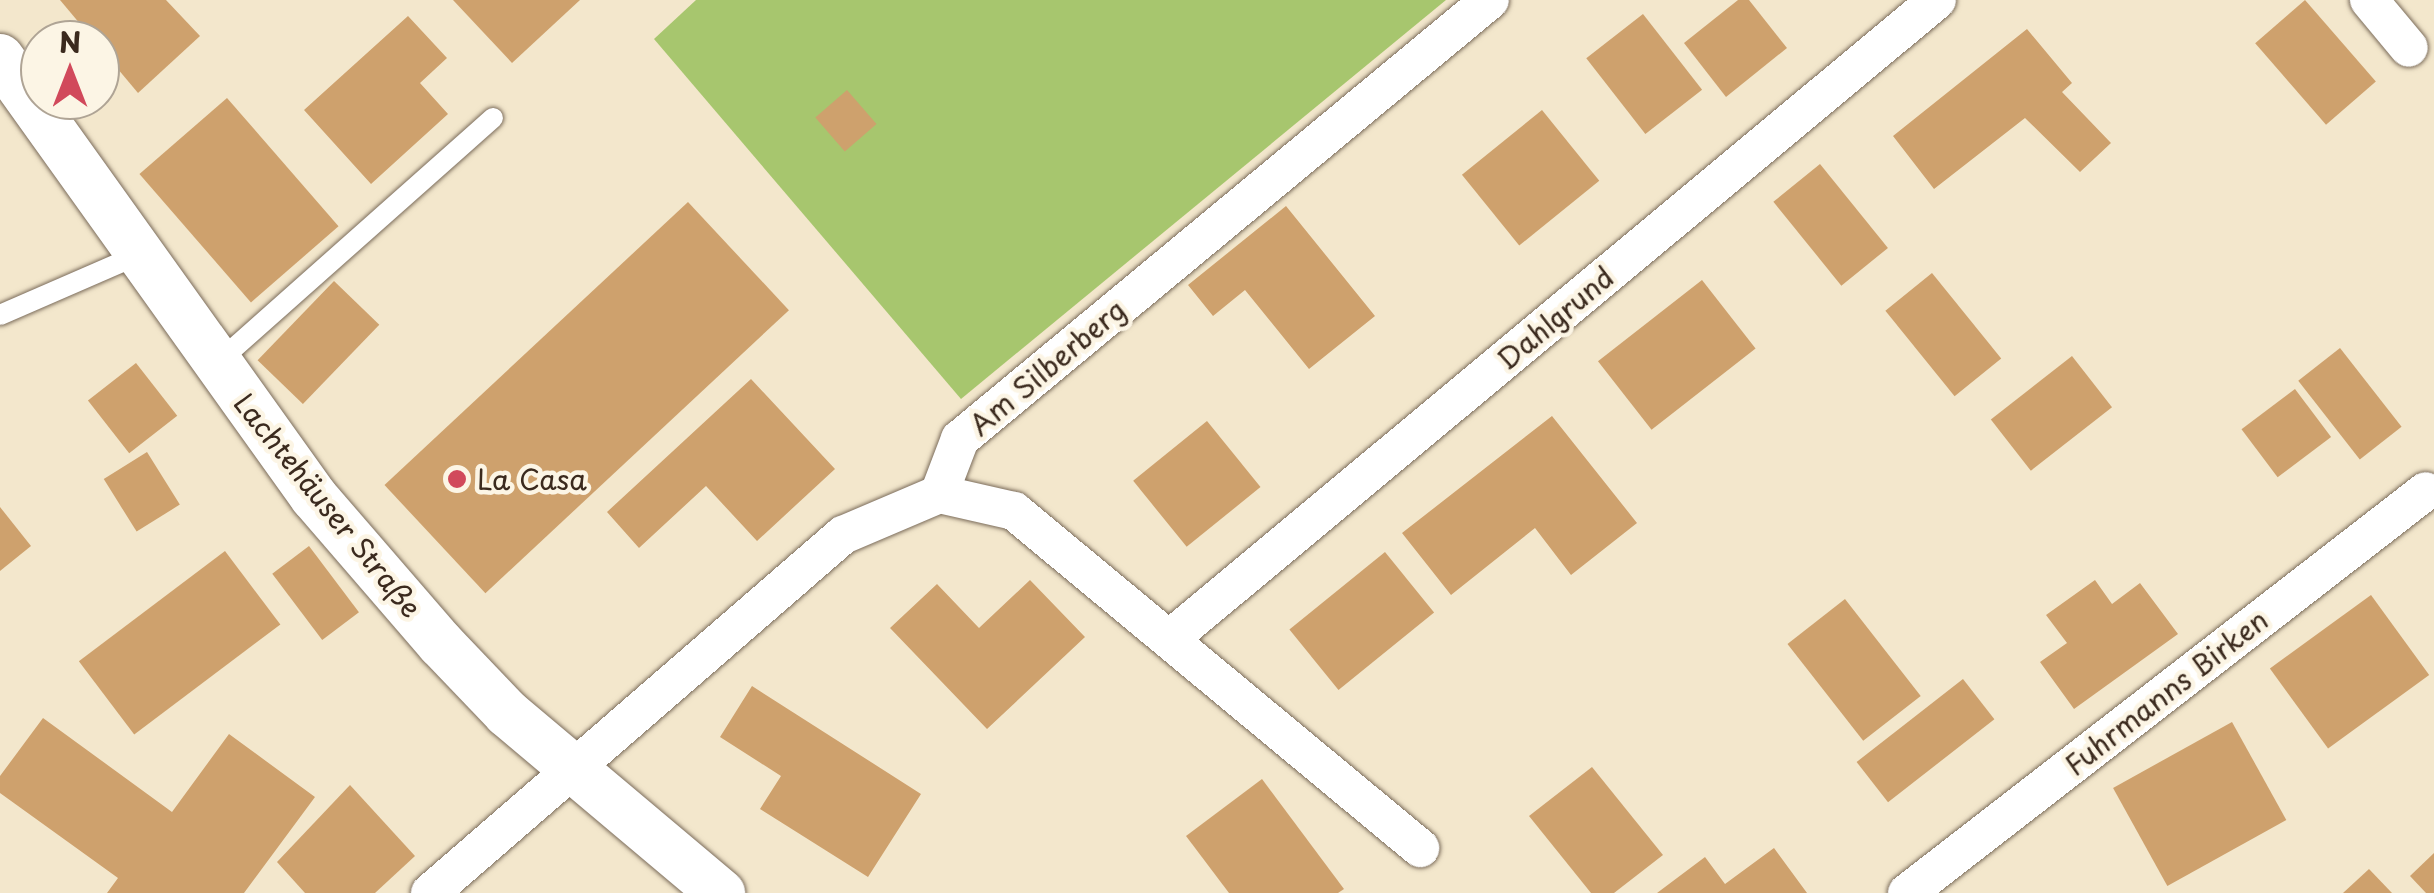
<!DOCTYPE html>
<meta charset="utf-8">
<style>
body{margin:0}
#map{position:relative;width:2434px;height:893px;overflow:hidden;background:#f3e7cc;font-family:"Playpen Sans",sans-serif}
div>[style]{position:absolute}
.green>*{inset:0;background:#a7c66e}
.building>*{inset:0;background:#cea16d;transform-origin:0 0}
.roads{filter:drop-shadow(0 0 2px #7b6c5b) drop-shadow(0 0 2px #7b6c5b)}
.service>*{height:20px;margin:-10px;padding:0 10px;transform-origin:10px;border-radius:10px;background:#fff}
.minor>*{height:38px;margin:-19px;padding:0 19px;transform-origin:19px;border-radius:19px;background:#fff}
.tertiary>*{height:48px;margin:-24px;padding:0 24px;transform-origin:24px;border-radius:24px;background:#fff}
.dots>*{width:28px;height:28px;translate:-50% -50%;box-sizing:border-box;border:5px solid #fcf5e5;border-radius:50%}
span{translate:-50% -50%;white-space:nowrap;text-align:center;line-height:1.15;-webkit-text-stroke:9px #fcf5e5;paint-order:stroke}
.street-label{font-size:28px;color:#3b2a1e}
.poi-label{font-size:28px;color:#3b2a1e}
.left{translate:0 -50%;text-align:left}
.north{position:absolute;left:20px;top:20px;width:100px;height:100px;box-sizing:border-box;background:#fcf5e5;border:2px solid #afa495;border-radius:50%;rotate:0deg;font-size:28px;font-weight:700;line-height:40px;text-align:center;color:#3b2a1e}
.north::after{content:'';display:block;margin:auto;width:35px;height:45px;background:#d1495b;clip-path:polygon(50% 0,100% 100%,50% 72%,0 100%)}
</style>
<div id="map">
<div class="green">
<i style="clip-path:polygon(696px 0,1446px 0,961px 399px,654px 39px)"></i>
</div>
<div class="building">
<i style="clip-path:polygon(60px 0,166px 0,200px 36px,138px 93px)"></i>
<i style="clip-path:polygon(453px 0,580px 0,512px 63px)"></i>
<i style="clip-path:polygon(1738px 0,1749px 0,1787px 48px,1726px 97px,1684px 43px)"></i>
<i style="left:2305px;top:0;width:108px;height:66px;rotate:49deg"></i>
<i style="left:1643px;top:14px;width:96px;height:72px;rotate:52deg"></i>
<i style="clip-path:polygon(408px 16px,447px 58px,420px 83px,448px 114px,371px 184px,304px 110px)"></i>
<i style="clip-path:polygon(2027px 29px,2072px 83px,2062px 92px,2111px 143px,2080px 172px,2025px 118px,1934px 189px,1893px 136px)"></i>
<i style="left:847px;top:90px;width:45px;height:42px;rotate:49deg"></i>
<i style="left:227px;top:98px;width:170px;height:116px;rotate:49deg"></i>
<i style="left:1542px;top:110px;width:91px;height:103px;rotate:51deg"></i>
<i style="left:1820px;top:164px;width:108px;height:60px;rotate:51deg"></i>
<i style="left:688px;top:202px;width:148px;height:415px;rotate:47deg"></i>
<i style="clip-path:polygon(1286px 206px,1375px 316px,1309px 369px,1245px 290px,1213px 316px,1188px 285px)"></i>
<i style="left:1932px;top:273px;width:110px;height:60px;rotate:51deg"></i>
<i style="left:1702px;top:280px;width:87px;height:132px;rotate:52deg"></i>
<i style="left:334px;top:281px;width:63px;height:110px;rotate:44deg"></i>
<i style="left:2340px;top:348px;width:100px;height:53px;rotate:52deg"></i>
<i style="left:2072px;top:356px;width:65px;height:103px;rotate:52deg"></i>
<i style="left:136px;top:363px;width:67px;height:61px;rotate:52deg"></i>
<i style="clip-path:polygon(751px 379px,835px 469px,757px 541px,706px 486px,639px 548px,607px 512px)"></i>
<i style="left:2295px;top:389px;width:60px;height:67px;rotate:53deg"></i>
<i style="clip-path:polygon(1552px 416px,1637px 523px,1571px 575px,1535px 528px,1451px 595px,1402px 533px)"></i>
<i style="left:1207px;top:421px;width:85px;height:95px;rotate:51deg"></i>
<i style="left:147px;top:452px;width:62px;height:51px;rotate:58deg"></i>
<i style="clip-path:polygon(0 507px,31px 546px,0 571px)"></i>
<i style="left:309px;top:546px;width:83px;height:46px;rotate:53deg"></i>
<i style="left:225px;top:551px;width:92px;height:183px;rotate:53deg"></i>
<i style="left:1385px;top:552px;width:78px;height:123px;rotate:51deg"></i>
<i style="clip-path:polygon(1030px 580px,1085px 637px,987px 729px,890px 628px,937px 584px,979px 628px)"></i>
<i style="clip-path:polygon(2095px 580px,2112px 604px,2140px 583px,2178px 634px,2074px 709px,2040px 662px,2067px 643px,2046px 615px)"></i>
<i style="left:2371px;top:595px;width:99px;height:125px;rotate:54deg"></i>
<i style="left:1845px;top:599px;width:123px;height:73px;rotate:52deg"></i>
<i style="left:1963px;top:679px;width:51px;height:135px;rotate:52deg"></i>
<i style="clip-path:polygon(752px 686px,921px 794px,868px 877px,760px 809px,781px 776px,720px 737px)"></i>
<i style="clip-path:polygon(43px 718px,172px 812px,229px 734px,315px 797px,244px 893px,107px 893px,118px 878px,0 793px,0 776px)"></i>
<i style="left:2232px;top:722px;width:112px;height:136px;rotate:61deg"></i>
<i style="clip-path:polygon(1592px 767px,1663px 855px,1614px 893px,1591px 893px,1529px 816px)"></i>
<i style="clip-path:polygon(1262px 779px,1344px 889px,1338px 893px,1229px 893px,1186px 836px)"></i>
<i style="clip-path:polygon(350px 785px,415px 856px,375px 893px,305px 893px,277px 862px)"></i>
<i style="clip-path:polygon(1774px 848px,1807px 893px,1657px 893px,1705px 857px,1725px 884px)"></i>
<i style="clip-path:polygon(2434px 853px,2434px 893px,2426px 893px,2410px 876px)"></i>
<i style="clip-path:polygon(2369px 869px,2392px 893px,2343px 893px)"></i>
</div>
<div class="roads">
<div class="service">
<i style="left:0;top:315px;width:153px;rotate:-23.5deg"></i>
<i style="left:217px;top:363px;width:369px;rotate:-41.6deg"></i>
</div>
<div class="minor">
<i style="left:2369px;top:0;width:62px;rotate:50.2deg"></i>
<i style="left:939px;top:494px;width:77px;rotate:12.8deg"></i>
<i style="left:1014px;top:511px;width:528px;rotate:39.69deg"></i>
<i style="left:1173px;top:636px;width:994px;rotate:-39.78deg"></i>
<i style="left:430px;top:893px;width:547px;rotate:-40.92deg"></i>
<i style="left:843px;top:535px;width:104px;rotate:-23.1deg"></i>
<i style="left:939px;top:494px;width:59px;rotate:-69.1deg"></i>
<i style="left:960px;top:439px;width:688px;rotate:-39.64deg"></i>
<i style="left:1907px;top:893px;width:656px;rotate:-37.76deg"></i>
</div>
<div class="tertiary">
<i style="left:0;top:58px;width:540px;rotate:54.43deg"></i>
<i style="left:314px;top:497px;width:194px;rotate:49.2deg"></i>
<i style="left:441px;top:644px;width:95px;rotate:46.3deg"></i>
<i style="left:507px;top:713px;width:280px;rotate:40.1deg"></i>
</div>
</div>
<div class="dots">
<i style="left:457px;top:479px;background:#d1495b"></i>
</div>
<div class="street-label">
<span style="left:1555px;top:318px;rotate:-40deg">Dahlgrund</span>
<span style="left:1047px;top:367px;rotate:-40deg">Am Silberberg</span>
<span style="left:328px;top:505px;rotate:51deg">Lachtehäuser Straße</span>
<span style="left:2166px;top:692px;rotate:-38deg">Fuhrmanns Birken</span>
</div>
<div class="poi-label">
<span class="left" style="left:477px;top:479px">La Casa</span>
</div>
<div class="north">N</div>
</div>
